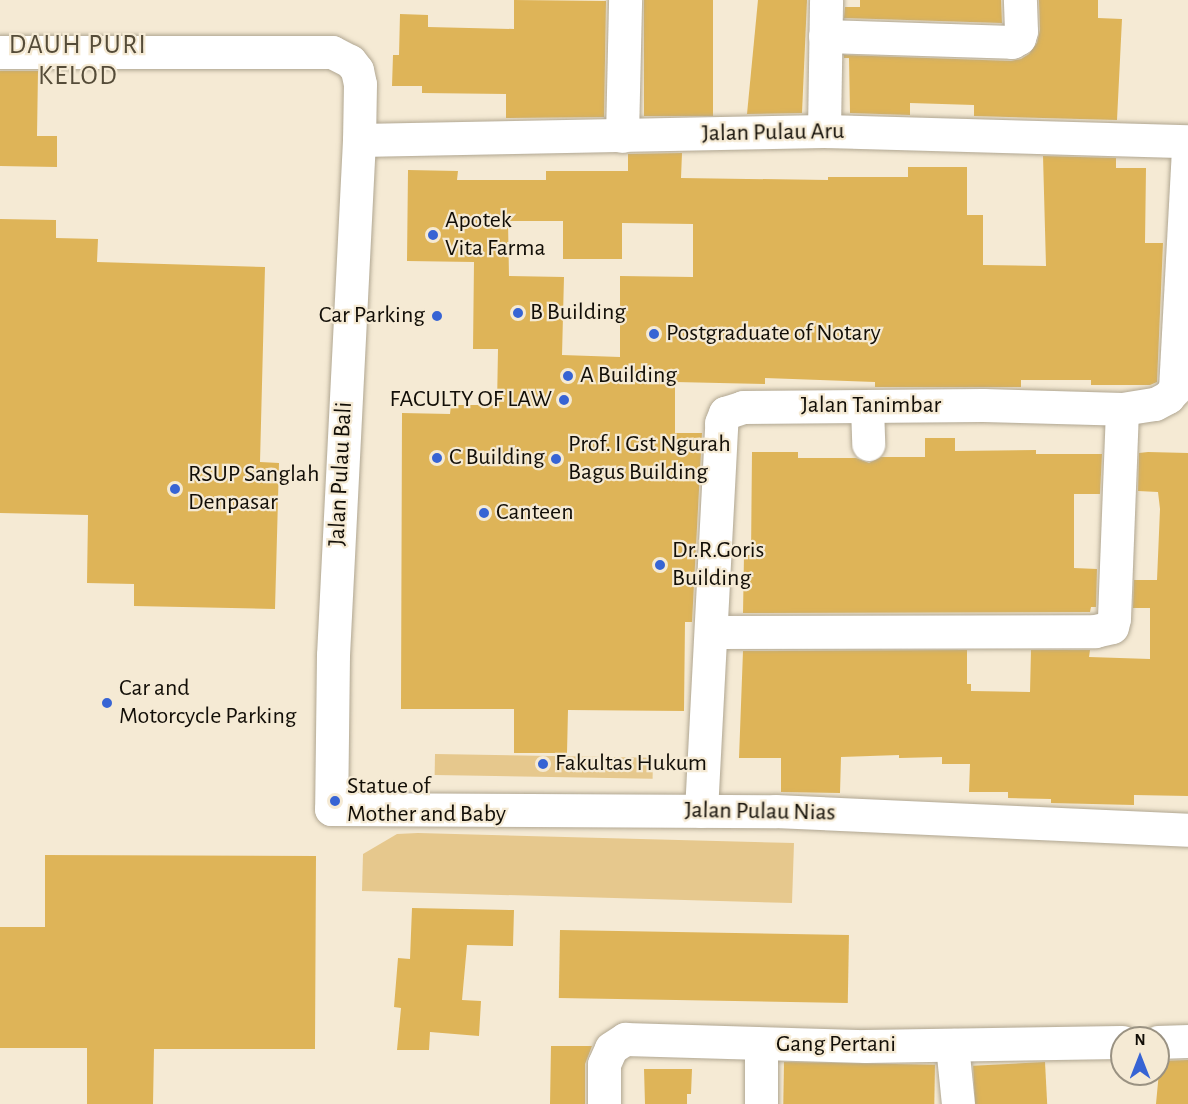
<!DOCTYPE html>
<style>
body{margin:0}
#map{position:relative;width:1188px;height:1104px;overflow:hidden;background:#f5ead4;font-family:"Alegreya Sans",sans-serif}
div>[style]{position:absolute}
.green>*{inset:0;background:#e6c88d;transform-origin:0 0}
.building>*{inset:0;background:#deb458;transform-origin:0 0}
.roads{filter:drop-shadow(0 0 2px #b0a691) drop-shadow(0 0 2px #b0a691)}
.minor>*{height:33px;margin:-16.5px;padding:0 16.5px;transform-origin:16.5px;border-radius:16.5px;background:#fff}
.dots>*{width:16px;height:16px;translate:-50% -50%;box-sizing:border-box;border:3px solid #f5ead4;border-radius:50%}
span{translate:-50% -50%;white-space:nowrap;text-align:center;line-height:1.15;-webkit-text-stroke:4.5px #f5ead4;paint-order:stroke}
.street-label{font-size:24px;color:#120e07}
.poi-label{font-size:24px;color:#120e07}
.left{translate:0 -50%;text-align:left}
.right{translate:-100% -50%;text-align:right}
.quarter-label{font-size:27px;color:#554c39;letter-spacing:1.5px}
.north{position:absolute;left:1110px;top:1026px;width:60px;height:60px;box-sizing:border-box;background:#f5ead4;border:2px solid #9a9282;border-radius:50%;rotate:0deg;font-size:16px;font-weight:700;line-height:24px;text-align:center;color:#120e07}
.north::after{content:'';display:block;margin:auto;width:21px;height:27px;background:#3764d4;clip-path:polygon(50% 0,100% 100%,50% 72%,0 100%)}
</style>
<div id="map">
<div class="green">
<i style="left:435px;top:754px;width:218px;height:21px;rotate:1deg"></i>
<i style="clip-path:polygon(418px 833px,794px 843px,792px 903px,362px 891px,363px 854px,397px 834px)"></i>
</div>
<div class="building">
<i style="clip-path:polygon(514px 0,606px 1px,604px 117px,506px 118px,506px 94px,422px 93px,422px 86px,392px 86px,393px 55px,399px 55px,400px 14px,428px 15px,428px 27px,514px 29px)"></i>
<i style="left:644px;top:0;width:69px;height:116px"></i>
<i style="clip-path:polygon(758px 0,807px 0,802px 113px,747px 114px)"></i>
<i style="clip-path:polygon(860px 0,1001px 0,1002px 23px,844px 18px,845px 7px,860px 7px)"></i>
<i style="clip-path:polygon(1039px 0,1098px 0,1098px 18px,1122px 19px,1117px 120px,974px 116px,974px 105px,910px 103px,910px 115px,850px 113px,849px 58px,844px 58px,844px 55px,1011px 61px,1021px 59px,1029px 54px,1037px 43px,1040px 30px)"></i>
<i style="clip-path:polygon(0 71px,38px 71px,37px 136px,57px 136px,57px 167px,0 166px)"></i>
<i style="clip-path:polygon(evenodd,682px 153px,681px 178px,828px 180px,828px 177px,908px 177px,908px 167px,967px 167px,967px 215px,983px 215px,983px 265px,1046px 266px,1043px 156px,1116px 158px,1116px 168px,1146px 168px,1145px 243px,1163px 243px,1157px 382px,1150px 385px,1091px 385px,1091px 380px,1021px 380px,1021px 387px,875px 387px,875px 382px,765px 378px,765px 384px,675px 382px,675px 433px,702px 433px,692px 622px,685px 622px,684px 711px,568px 710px,567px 753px,514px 753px,514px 709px,401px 709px,402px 413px,450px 414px,451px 405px,497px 405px,498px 349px,473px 349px,474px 262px,407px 261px,408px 170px,458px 171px,457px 180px,546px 180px,546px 171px,628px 171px,628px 154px,682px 153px,508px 221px,563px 221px,563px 259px,622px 259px,622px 223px,693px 224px,693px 277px,620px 276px,620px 357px,562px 355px,564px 277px,509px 276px,508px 221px)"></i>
<i style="clip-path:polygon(0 219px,56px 220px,56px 238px,98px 239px,97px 262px,265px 267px,260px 462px,279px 463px,275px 609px,134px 606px,134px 584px,87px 583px,88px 515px,0 513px)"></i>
<i style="clip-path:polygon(925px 438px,955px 438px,955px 451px,1036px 450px,1036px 454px,1102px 454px,1100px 494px,1074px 494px,1074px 568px,1097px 569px,1096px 607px,1091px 607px,1090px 612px,743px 613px,744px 555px,751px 555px,752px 452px,798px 452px,798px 458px,856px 458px,869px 463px,881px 457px,925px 457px)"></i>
<i style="clip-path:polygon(1148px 452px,1188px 453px,1188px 796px,1134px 795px,1134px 805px,1051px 803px,1051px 799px,1008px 798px,1008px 792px,969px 792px,970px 764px,942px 764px,942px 757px,899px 758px,899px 755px,841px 757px,840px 793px,781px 792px,781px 758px,739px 758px,743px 651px,967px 650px,967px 684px,971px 684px,971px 691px,1030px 692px,1031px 650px,1090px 650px,1089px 657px,1150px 659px,1150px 608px,1133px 608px,1134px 580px,1157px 580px,1160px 509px,1158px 492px,1138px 491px,1139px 453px)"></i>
<i style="clip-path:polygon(45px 855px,316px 856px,315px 1049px,154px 1049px,153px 1104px,87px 1104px,87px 1048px,0 1048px,0 927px,45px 927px)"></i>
<i style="clip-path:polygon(412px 908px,514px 910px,513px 946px,467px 945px,462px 1000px,481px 1001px,479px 1036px,430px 1032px,429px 1050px,397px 1050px,401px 1008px,394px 1007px,398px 958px,410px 959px)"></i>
<i style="left:560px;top:930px;width:289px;height:68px;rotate:1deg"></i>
<i style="clip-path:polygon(551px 1046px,592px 1046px,585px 1064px,585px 1104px,550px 1104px)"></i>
<i style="clip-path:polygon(1188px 1060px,1188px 1104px,1156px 1104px,1160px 1061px)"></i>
<i style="left:784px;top:1062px;width:151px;height:42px;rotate:1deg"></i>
<i style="left:1045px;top:1062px;width:42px;height:72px;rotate:87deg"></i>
<i style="clip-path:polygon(644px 1069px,692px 1069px,691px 1094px,687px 1094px,687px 1104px,645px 1104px)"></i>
</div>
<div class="roads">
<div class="minor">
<i style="left:825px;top:36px;width:187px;rotate:1.8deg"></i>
<i style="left:1012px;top:42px;width:8px;rotate:-30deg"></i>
<i style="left:1019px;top:38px;width:7px;rotate:-74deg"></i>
<i style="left:1021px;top:31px;width:31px;rotate:-92deg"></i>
<i style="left:0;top:52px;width:332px"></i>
<i style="left:332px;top:52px;width:20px;rotate:27deg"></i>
<i style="left:350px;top:61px;width:11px;rotate:52deg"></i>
<i style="left:357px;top:70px;width:14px;rotate:78deg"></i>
<i style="left:360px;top:84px;width:56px;rotate:91deg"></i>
<i style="left:359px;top:140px;width:516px;rotate:92.89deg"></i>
<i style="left:333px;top:655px;width:154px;rotate:90.7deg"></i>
<i style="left:331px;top:809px;width:444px;rotate:0.3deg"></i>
<i style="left:775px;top:811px;width:413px;rotate:2.6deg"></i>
<i style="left:824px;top:131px;width:131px;rotate:-89.1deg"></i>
<i style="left:622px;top:136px;width:136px;rotate:-88.7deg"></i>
<i style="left:359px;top:140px;width:465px;rotate:-1.1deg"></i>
<i style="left:824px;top:131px;width:364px;rotate:1.6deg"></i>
<i style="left:867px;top:407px;width:37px;rotate:88deg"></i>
<i style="left:711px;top:632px;width:384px;rotate:-0.1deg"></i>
<i style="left:1095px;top:631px;width:17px;rotate:-13deg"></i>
<i style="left:1112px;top:627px;width:9px;rotate:-77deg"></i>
<i style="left:1114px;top:618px;width:209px;rotate:-87.8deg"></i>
<i style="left:701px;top:811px;width:389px;rotate:-87deg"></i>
<i style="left:721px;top:423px;width:11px;rotate:-68deg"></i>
<i style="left:725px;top:413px;width:19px;rotate:-18deg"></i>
<i style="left:743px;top:407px;width:240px;rotate:-0.5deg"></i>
<i style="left:983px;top:405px;width:139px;rotate:1.6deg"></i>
<i style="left:1122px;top:409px;width:33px;rotate:-9deg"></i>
<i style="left:1155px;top:404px;width:15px;rotate:-28deg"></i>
<i style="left:1168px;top:397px;width:11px;rotate:-49deg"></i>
<i style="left:1175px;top:389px;width:237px;rotate:-86.9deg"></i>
<i style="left:1158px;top:1042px;width:30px;rotate:-2deg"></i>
<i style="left:761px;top:1044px;width:60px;rotate:90deg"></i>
<i style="left:952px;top:1045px;width:59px;rotate:84.2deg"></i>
<i style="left:604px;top:1104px;width:40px;rotate:-90deg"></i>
<i style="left:604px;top:1064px;width:17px;rotate:-66deg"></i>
<i style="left:611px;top:1048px;width:17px;rotate:-33deg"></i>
<i style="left:625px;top:1039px;width:240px;rotate:1.7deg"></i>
<i style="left:865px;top:1046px;width:257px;rotate:-0.9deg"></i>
</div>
</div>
<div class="dots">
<i style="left:433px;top:235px;background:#3764d4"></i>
<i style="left:518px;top:313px;background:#3764d4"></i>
<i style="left:437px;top:316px;background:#3764d4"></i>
<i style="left:654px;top:334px;background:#3764d4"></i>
<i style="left:568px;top:376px;background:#3764d4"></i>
<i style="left:564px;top:400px;background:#3764d4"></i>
<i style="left:437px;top:458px;background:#3764d4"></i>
<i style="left:556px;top:459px;background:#3764d4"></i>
<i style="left:175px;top:489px;background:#3764d4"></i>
<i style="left:484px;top:513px;background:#3764d4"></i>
<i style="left:660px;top:565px;background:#3764d4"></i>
<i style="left:107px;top:703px;background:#3764d4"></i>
<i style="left:543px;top:764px;background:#3764d4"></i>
<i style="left:335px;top:801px;background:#3764d4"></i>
</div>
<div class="street-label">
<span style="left:773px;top:133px;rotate:-1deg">Jalan Pulau Aru</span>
<span style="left:871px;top:406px">Jalan Tanimbar</span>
<span style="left:341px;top:474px;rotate:-87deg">Jalan Pulau Bali</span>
<span style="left:760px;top:812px;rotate:1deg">Jalan Pulau Nias</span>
<span style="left:836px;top:1045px">Gang Pertani</span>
</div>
<div class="poi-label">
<span class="left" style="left:445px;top:235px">Apotek<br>Vita Farma</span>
<span class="left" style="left:530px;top:313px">B Building</span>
<span class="right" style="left:425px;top:316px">Car Parking</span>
<span class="left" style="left:666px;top:334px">Postgraduate of Notary</span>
<span class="left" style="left:580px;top:376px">A Building</span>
<span class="right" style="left:552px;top:400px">FACULTY OF LAW</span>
<span class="left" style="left:568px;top:459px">Prof. I Gst Ngurah<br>Bagus Building</span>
<span class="left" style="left:449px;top:458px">C Building</span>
<span class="left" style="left:188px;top:489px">RSUP Sanglah<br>Denpasar</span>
<span class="left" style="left:496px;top:513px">Canteen</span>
<span class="left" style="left:672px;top:565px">Dr.R.Goris<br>Building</span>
<span class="left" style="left:119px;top:703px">Car and<br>Motorcycle Parking</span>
<span class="left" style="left:555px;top:764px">Fakultas Hukum</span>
<span class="left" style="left:347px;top:801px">Statue of<br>Mother and Baby</span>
</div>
<div class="quarter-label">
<span style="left:78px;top:60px">DAUH PURI<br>KELOD</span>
</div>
<div class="north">N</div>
</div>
